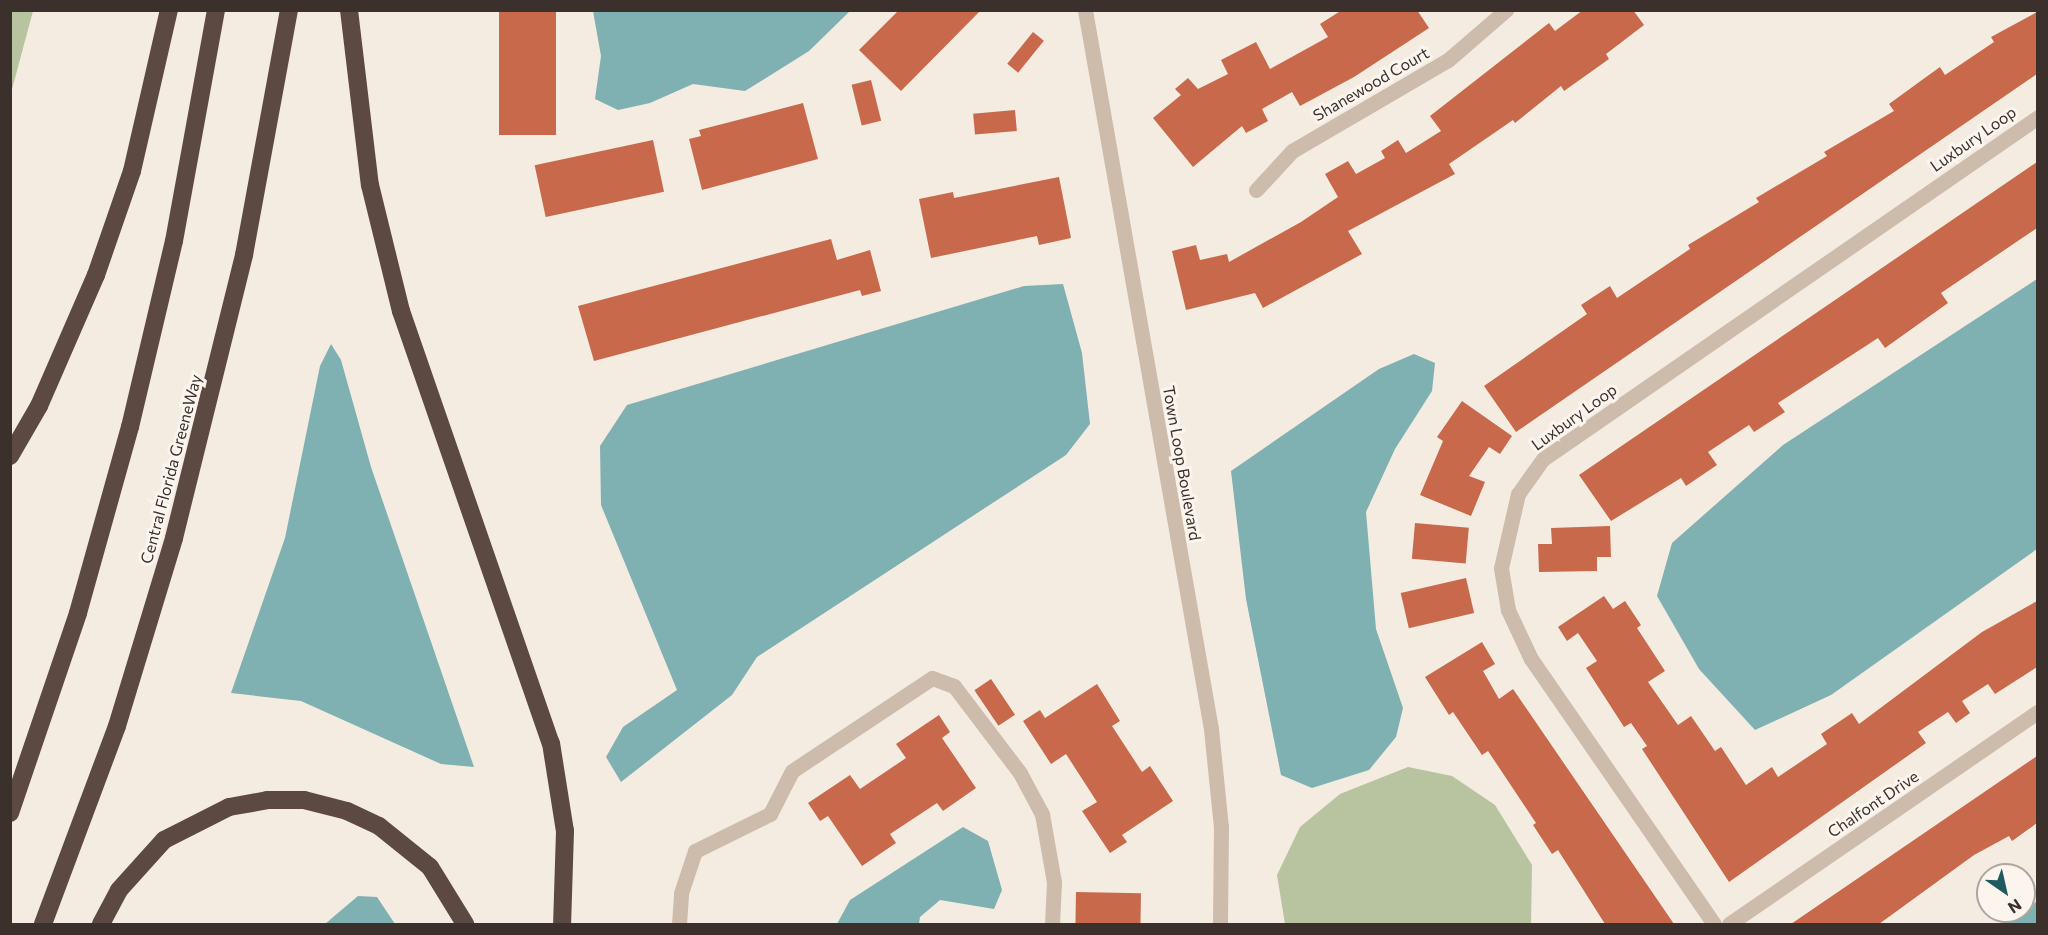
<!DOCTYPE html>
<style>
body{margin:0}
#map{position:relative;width:2048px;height:935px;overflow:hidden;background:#f4ebe1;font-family:Commissioner,sans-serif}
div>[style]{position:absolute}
.green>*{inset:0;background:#b8c4a0}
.water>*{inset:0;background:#7fb0b2}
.building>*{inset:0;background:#c8694b;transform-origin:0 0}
.minor>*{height:15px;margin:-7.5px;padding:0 7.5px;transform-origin:7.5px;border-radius:7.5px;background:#cdbbac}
.highway>*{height:18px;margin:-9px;padding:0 9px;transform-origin:9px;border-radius:9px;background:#5c4a42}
span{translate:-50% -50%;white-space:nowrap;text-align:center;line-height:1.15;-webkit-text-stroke:6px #fbf5ee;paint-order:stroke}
.street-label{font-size:16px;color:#3b302b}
.frame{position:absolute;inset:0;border:12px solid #3b302b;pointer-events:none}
.north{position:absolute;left:1976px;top:863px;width:60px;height:60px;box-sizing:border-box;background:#fbf5ee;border:2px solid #aea6a0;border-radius:50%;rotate:146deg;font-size:16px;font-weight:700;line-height:24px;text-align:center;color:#3b302b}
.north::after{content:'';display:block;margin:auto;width:21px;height:27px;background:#1f5a5e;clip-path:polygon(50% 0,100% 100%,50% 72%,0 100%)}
</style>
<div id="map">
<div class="green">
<i style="clip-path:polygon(11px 10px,33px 11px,11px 93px,10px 11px)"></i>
<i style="clip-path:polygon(1408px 767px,1452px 776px,1495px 805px,1532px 865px,1531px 924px,1285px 924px,1277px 875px,1300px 827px,1340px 794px)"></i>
</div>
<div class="water">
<i style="clip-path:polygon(593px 11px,593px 10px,850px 11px,809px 51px,745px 91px,693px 84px,650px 103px,618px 110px,595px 99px,601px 56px)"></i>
<i style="clip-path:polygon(2037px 279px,2037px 549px,1831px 695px,1755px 730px,1699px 669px,1657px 596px,1672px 543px,1783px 445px)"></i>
<i style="clip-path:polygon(1063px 284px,1082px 353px,1090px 424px,1066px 455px,757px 657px,732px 695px,621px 782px,606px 757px,623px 727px,677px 690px,601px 505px,600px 446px,627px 405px,1024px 286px)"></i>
<i style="clip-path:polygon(331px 344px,341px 360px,371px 467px,474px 767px,441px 764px,301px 701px,231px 693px,285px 538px,320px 366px)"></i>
<i style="clip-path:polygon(1414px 354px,1435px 363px,1432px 391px,1395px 449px,1366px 512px,1376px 629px,1403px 708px,1396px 737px,1369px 770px,1312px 788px,1281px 775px,1246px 599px,1231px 471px,1379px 369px)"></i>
<i style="clip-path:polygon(963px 827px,988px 841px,1002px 890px,994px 909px,940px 900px,920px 917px,919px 924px,837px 924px,850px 900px)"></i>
<i style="clip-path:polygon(358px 896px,377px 897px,395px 924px,325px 924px)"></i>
<i style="clip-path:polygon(2037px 901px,2037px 924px,2002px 924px,2024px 911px)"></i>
</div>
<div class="building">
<i style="left:499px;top:10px;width:57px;height:125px"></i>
<i style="clip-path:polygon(899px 10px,981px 10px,901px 91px,859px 50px)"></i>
<i style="clip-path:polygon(1342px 10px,1417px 10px,1429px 28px,1354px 77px,1300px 106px,1292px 92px,1262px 109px,1268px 121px,1246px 133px,1242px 126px,1193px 167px,1153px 118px,1181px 95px,1175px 89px,1188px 78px,1198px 89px,1228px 74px,1221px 60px,1256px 42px,1270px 69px,1328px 37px,1320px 24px)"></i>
<i style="clip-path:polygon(1583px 10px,1633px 10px,1644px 25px,1606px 54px,1609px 59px,1564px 91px,1561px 86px,1515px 123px,1513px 120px,1449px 164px,1455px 174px,1348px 231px,1362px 254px,1263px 308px,1255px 293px,1186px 310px,1172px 251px,1196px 245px,1200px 260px,1227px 254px,1229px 262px,1301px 222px,1338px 197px,1325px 174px,1348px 161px,1356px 174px,1385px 158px,1381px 151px,1398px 140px,1406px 153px,1441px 131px,1430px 116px,1549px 23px,1555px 31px)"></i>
<i style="clip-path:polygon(2037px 12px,2037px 74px,1516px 432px,1484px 386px,1587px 314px,1581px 305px,1610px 286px,1617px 298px,1690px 249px,1688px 245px,1759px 202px,1756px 198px,1827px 156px,1824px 152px,1894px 111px,1889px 104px,1922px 80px,1940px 67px,1945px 75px,1994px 42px,1991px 37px)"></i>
<i style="left:1033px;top:32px;width:14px;height:41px;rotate:39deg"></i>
<i style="left:871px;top:80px;width:42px;height:20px;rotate:76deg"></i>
<i style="clip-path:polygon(803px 103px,818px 159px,702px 190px,689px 139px,701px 136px,699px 130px)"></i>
<i style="left:1015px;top:110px;width:21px;height:42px;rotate:85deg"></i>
<i style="left:653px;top:140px;width:53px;height:121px;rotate:78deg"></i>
<i style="clip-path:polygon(2037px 162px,2037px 228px,1941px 293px,1948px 303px,1885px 348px,1878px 338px,1778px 403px,1785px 412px,1754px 432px,1749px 425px,1708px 452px,1717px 465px,1686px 486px,1681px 478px,1611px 521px,1579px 475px)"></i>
<i style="clip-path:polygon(1059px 177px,1071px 238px,1039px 245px,1037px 236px,931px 258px,919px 199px,953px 192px,954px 198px)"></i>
<i style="clip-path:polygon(831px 239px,837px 260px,870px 250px,881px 291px,862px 296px,860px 290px,594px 361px,578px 306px)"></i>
<i style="clip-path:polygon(1462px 401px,1512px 436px,1500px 454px,1489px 447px,1469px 476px,1485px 482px,1471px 516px,1420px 495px,1443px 441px,1437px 437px)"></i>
<i style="left:1415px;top:523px;width:54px;height:36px;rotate:5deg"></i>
<i style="clip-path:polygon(1610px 526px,1611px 557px,1597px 557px,1597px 571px,1539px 572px,1538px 544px,1552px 544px,1551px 528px)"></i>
<i style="left:1466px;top:578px;width:36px;height:67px;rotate:77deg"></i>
<i style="clip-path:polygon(1604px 596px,1613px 609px,1625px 601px,1641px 625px,1637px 628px,1665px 671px,1648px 682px,1678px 725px,1691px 716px,1715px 751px,1721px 747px,1746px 785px,1772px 767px,1778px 777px,1827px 744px,1821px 734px,1852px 713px,1859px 724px,1982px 632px,2037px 601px,2037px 667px,1995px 694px,1988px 684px,1962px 701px,1970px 713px,1956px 723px,1948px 712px,1918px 732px,1926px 743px,1729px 882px,1642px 749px,1647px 746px,1631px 723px,1624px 727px,1586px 668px,1597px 661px,1578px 633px,1567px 641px,1558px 627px)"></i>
<i style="clip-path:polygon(1482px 642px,1495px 664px,1483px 671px,1499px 699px,1513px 689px,1674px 924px,1605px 924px,1558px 850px,1552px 854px,1533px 825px,1536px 823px,1488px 751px,1482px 755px,1453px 712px,1449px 715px,1425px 677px)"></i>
<i style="left:991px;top:679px;width:43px;height:20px;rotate:56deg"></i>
<i style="clip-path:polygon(1097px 684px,1120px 721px,1112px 726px,1142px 772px,1150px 766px,1173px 801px,1122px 835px,1127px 842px,1110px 853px,1082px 811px,1097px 802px,1066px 754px,1051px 764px,1023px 721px,1040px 710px,1045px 718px)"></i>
<i style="clip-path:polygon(939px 715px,950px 732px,942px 738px,976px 788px,943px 811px,937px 803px,890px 834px,896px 843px,862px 866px,828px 816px,820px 821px,808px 803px,850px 775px,860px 789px,906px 758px,896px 744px)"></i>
<i style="clip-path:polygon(2037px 756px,2037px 823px,2012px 841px,2009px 836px,1974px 855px,1879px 924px,1791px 924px)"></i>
<i style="left:1076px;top:892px;width:65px;height:32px;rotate:1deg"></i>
</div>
<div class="minor">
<i style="left:1085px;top:10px;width:730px;rotate:80.06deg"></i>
<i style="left:1211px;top:729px;width:99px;rotate:84.2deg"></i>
<i style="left:1221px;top:827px;width:97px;rotate:90.6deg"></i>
<i style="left:1256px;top:190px;width:53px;rotate:-47.3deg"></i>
<i style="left:1292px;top:151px;width:181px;rotate:-30.3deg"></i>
<i style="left:1448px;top:60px;width:77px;rotate:-40.8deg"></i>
<i style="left:679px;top:924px;width:31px;rotate:-86deg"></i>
<i style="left:681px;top:893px;width:44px;rotate:-71.6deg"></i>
<i style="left:695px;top:851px;width:84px;rotate:-26.3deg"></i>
<i style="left:770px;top:814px;width:48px;rotate:-62.9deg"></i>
<i style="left:792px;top:771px;width:168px;rotate:-33.6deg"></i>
<i style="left:932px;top:678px;width:23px;rotate:20deg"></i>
<i style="left:954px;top:686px;width:109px;rotate:52.8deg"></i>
<i style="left:1020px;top:773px;width:47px;rotate:61.8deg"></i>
<i style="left:1042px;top:814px;width:69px;rotate:80deg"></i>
<i style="left:1054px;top:882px;width:42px;rotate:92.7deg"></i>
<i style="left:1714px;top:924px;width:322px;rotate:-124.6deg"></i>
<i style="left:1531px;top:659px;width:54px;rotate:-115.1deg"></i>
<i style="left:1508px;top:610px;width:43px;rotate:-99.5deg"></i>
<i style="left:1501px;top:568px;width:76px;rotate:-77.1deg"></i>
<i style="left:1518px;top:494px;width:43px;rotate:-54.5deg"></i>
<i style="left:1543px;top:459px;width:602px;rotate:-34.64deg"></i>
<i style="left:1729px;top:924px;width:375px;rotate:-34.5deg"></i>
</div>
<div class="highway">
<i style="left:349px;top:10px;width:176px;rotate:83.2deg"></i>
<i style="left:370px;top:185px;width:130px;rotate:76.2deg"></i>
<i style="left:401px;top:311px;width:457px;rotate:70.9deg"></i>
<i style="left:551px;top:743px;width:89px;rotate:81deg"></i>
<i style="left:565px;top:831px;width:93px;rotate:91.8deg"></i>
<i style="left:10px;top:456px;width:58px;rotate:-59.9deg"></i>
<i style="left:39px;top:406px;width:143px;rotate:-66.5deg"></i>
<i style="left:96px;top:275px;width:110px;rotate:-70.9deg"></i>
<i style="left:132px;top:171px;width:165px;rotate:-77.1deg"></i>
<i style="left:10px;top:813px;width:211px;rotate:-71.2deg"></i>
<i style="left:78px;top:613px;width:193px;rotate:-74.4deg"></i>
<i style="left:130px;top:427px;width:191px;rotate:-76.7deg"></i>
<i style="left:174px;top:241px;width:235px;rotate:-79.7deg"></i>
<i style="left:43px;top:924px;width:211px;rotate:-69.5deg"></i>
<i style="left:117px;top:726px;width:196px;rotate:-73.1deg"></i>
<i style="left:174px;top:538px;width:292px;rotate:-76.1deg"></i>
<i style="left:244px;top:255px;width:249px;rotate:-79.6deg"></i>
<i style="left:101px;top:924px;width:38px;rotate:-62deg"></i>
<i style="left:119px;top:890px;width:67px;rotate:-48deg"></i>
<i style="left:164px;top:840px;width:73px;rotate:-26.9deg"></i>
<i style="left:229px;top:807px;width:39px;rotate:-10deg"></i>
<i style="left:267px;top:800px;width:37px"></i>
<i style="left:304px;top:800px;width:44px;rotate:14.3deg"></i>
<i style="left:347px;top:811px;width:35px;rotate:25deg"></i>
<i style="left:379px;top:826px;width:65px;rotate:38.8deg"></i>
<i style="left:430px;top:867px;width:67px;rotate:58.4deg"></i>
</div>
<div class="street-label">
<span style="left:1371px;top:84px;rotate:-30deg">Shanewood Court</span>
<span style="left:1973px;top:139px;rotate:-35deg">Luxbury Loop</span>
<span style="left:1574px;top:417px;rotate:-36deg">Luxbury Loop</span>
<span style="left:1182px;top:463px;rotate:80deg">Town Loop Boulevard</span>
<span style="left:171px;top:469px;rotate:-75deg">Central Florida GreeneWay</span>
<span style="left:1873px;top:804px;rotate:-34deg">Chalfont Drive</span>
</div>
<div class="frame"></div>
<div class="north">N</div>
</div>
